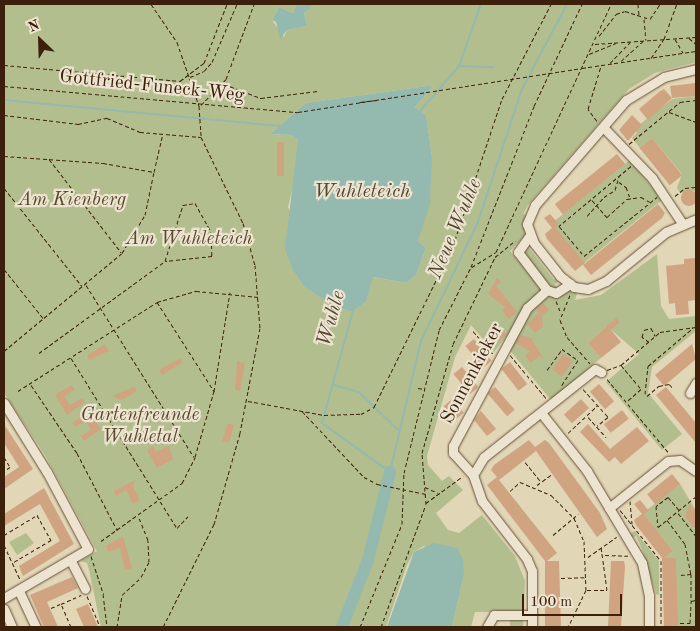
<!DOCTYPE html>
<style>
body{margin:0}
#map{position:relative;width:700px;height:631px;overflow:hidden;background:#e1d6b6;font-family:"Old Standard TT",serif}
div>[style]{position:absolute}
.green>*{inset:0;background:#b3be8e;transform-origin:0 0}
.water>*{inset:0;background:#94b9ae}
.stream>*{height:2px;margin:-1px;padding:0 1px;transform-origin:1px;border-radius:1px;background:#94b9ae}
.river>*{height:12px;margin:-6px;padding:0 6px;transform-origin:6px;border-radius:6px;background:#94b9ae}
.building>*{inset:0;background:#d0a480;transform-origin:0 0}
.round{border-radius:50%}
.path>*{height:1px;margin-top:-0.5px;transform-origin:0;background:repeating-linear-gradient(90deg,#3d200a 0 4px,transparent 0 6.5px)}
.roads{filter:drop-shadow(0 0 1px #664e35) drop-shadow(0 0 1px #664e35)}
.minor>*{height:9px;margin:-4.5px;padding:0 4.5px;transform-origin:4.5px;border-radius:4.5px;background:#ece4d0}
.path-bridge>*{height:1px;margin-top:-0.5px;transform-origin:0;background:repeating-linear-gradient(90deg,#3d200a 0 4px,transparent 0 6.5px)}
span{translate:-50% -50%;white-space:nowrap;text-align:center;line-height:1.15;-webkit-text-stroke:4.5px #ece4d0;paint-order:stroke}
.street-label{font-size:19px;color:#3d200a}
.park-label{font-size:19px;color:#5a482b;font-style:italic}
.water-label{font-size:20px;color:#534633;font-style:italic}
.frame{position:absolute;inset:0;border:5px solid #3d200a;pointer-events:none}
.north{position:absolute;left:15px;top:15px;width:50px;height:50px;-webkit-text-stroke:4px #ece4d0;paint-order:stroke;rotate:336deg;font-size:14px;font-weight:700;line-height:20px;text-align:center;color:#3d200a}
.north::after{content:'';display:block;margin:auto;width:18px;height:22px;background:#3d200a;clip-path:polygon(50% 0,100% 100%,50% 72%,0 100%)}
.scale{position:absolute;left:522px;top:594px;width:100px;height:22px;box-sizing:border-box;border:2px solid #3d200a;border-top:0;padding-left:6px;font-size:15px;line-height:18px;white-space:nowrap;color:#3d200a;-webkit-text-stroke:4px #ece4d0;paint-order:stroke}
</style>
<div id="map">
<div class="green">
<i style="clip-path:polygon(evenodd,4px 4px,297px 4px,293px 13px,279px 7px,272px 20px,284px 37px,287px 30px,307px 26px,304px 13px,316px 4px,696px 4px,696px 62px,655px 73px,629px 89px,528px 205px,523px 214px,527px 215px,526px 235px,510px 251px,543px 290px,494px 352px,471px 325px,455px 357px,427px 456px,428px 465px,442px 481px,449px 476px,463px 490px,436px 513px,448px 530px,459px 533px,482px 515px,515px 556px,525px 581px,523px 627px,510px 627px,510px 612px,475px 612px,471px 627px,452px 627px,464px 575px,424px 546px,414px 552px,407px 565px,386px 627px,101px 627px,89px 570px,87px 563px,80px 561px,97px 551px,45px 455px,4px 393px,4px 4px,434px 85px,415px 107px,426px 115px,432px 156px,428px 173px,431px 185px,418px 241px,426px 248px,416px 275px,406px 283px,372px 277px,366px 302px,352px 312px,333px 305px,288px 207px,298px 167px,298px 140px,292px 135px,270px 134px,306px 103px,434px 85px)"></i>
<i style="clip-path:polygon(696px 96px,696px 191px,680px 193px,677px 188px,682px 174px,652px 138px,640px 148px,632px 138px,637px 133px,634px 129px,672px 99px)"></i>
<i style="left:630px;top:160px;width:51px;height:101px;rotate:51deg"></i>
<i style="clip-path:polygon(526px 244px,554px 280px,557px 277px,560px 281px,555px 284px,558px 290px,549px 288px,520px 247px)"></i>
<i style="clip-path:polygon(657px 254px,661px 306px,669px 319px,696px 316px,696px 308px,696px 331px,652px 367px,648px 393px,682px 434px,662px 450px,606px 382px,639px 354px,607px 326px,588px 343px,601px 358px,551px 400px,508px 348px,528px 312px,547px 295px,569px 289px,577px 293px,575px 300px,601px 295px)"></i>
<i style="clip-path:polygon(680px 484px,695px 509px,685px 517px,696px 525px,696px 627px,676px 627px,676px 558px,664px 558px,673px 551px,643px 513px)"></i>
<i style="clip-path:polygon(635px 531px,659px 561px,659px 595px,656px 594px,642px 549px,636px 536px,632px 538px,629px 534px)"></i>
<i style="clip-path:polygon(26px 533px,34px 543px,17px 555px,9px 542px)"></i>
</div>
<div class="water">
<i style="clip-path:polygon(297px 4px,316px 4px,304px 13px,307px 26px,287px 30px,280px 39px,276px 22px,272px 20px,279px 7px,293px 13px)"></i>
<i style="clip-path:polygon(434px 85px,415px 107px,426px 115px,432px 156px,430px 204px,418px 241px,426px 248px,416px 275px,406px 283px,373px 277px,366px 302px,352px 312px,333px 305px,305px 287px,293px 270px,285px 249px,298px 140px,292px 135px,270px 134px,306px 103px)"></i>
<i style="clip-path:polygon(434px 543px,457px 548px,463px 560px,464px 575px,452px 627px,387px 627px,414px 552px)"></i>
</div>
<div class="stream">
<i style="left:459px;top:66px;width:35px;rotate:2deg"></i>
<i style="left:4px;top:100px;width:277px;rotate:5.4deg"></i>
<i style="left:417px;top:115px;width:65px;rotate:-49.4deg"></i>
<i style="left:459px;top:66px;width:66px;rotate:-70.5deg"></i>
<i style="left:353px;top:311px;width:116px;rotate:105.5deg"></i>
<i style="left:322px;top:423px;width:84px;rotate:35.8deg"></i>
<i style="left:390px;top:472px;width:135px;rotate:-76.7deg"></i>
<i style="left:421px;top:341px;width:132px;rotate:-64.4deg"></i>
<i style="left:478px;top:222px;width:140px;rotate:-71.7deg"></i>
<i style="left:522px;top:89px;width:96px;rotate:-62.1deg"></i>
<i style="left:334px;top:385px;width:26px;rotate:16deg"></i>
<i style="left:359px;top:392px;width:54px;rotate:44.3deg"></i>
<i style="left:4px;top:551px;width:6px;rotate:90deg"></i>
</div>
<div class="river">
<i style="left:342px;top:627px;width:72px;rotate:-68.8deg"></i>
<i style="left:368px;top:560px;width:91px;rotate:-76deg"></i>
</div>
<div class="building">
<i style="clip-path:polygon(696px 83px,696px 96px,672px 98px,648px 120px,639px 109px,659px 92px,664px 89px,672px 98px,670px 86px)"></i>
<i style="clip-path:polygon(632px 115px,642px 125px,628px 141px,619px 130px)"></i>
<i style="left:652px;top:138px;width:48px;height:16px;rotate:51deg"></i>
<i style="left:277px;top:142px;width:7px;height:34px"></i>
<i style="left:617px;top:154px;width:13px;height:80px;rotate:51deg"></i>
<i class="round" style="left:681px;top:190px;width:16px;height:16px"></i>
<i style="clip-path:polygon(658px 204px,665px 213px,662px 218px,591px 275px,583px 265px)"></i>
<i style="clip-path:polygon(550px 214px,559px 224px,555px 227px,585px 263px,575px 271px,547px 239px,545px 234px,552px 228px,544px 218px)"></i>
<i style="clip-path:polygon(695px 258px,696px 300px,688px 301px,689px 314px,676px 315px,675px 303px,669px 304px,666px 266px,684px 264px,684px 259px)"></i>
<i style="clip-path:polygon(497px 278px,501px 282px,496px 286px,517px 312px,509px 319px,502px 311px,505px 307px,488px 294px)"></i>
<i style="clip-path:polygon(543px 303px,549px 310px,542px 316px,543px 327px,535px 333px,527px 324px,539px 313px,542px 316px,536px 309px)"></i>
<i style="clip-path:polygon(616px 318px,620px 322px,611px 330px,621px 342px,601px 358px,588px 343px)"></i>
<i style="left:499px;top:327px;width:10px;height:13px;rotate:45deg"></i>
<i style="clip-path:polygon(520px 335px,531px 338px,544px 359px,539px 356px,531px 363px,525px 356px,530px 351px,515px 343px)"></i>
<i style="left:474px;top:339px;width:28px;height:11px;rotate:51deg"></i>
<i style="clip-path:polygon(105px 344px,109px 351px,89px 360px,87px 356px)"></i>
<i style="clip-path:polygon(692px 344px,696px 359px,664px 386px,655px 375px)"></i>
<i style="left:563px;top:354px;width:12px;height:19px;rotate:35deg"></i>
<i style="clip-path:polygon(180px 358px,183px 362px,162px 375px,159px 370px)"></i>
<i style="clip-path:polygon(237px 361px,245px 363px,240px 391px,235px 390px)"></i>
<i style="left:510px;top:362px;width:28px;height:11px;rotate:52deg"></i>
<i style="left:462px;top:367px;width:26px;height:11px;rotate:51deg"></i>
<i style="left:599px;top:384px;width:23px;height:12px;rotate:49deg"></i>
<i style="clip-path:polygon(72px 385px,75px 390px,64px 396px,70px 405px,82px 398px,85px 402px,67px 415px,55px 395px)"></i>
<i style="clip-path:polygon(134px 387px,137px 391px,122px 400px,112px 396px)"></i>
<i style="left:495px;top:387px;width:30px;height:10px;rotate:49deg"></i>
<i style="clip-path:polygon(666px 387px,696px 423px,696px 443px,656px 395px)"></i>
<i style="left:452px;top:399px;width:18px;height:11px;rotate:49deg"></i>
<i style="left:581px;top:399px;width:12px;height:23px;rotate:48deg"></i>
<i style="left:622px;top:410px;width:11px;height:23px;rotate:52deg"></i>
<i style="clip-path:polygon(481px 411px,496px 429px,487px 436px,474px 420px)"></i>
<i style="clip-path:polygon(89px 412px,101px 429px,84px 441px,81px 436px,91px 430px,86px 421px,75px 427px,72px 423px)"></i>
<i style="clip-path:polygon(228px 423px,234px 425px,229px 443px,222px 441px)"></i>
<i style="clip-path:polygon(4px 424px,33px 469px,4px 489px,4px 477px,19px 467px,4px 443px)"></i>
<i style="clip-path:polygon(588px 424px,610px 449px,637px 427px,649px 441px,621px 464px,615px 457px,609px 462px,580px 432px)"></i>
<i style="clip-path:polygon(529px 440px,535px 447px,545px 440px,549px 443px,600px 513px,607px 529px,597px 537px,536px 451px,499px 480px,557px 553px,547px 561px,559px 561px,561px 627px,545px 627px,545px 561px,487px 485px,497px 477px,491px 470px,494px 465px)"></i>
<i style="clip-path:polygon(153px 446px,156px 452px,169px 446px,173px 459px,157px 468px,147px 450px)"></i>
<i style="left:672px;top:474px;width:13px;height:32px;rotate:51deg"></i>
<i style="clip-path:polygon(135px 480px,133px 486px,140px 501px,133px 504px,126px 490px,116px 496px,114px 491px)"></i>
<i style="clip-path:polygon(44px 488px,74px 544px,23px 576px,19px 566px,60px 541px,40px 504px,4px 526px,4px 514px)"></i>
<i style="clip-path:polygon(640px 500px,649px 511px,644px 514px,673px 551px,664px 558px,676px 558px,678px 627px,664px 627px,662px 558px,636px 525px,634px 520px,642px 514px,634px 504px)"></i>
<i style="clip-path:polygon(689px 504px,693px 510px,696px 508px,696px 529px,685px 517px)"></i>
<i style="clip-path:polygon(123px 536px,132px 568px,125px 570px,120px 548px,108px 552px,106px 546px)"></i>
<i style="clip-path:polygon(611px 561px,624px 561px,625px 566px,621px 627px,608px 627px)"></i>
<i style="clip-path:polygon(72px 577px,78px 588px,47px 602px,58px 627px,44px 627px,30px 595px)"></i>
<i style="clip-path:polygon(88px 604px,98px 627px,84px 627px,76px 609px)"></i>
</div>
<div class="path">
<i style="left:151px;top:4px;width:46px;rotate:55.6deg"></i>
<i style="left:177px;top:42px;width:68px;rotate:71deg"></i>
<i style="left:199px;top:106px;width:31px;rotate:86deg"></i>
<i style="left:201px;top:137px;width:96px;rotate:64deg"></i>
<i style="left:243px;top:223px;width:44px;rotate:74.1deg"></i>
<i style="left:255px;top:265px;width:63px;rotate:85.5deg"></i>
<i style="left:260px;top:328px;width:107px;rotate:100.8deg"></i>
<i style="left:240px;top:433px;width:95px;rotate:105.9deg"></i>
<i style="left:214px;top:524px;width:115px;rotate:116.3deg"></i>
<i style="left:638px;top:4px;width:11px;rotate:85deg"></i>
<i style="left:644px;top:19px;width:21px;rotate:85deg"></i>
<i style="left:599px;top:36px;width:28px;rotate:-52deg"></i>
<i style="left:616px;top:14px;width:9px;rotate:-18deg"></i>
<i style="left:625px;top:11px;width:26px;rotate:18deg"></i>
<i style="left:650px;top:19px;width:18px;rotate:-56deg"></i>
<i style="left:689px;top:38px;width:9px;rotate:41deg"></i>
<i style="left:675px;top:39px;width:16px;rotate:60deg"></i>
<i style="left:595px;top:44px;width:101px;rotate:-4deg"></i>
<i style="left:589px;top:54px;width:29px;rotate:-22deg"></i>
<i style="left:651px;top:58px;width:23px;rotate:-56deg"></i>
<i style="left:664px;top:39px;width:37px;rotate:-70deg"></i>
<i style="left:621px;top:61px;width:30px;rotate:-42deg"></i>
<i style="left:610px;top:63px;width:29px;rotate:-46deg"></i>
<i style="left:4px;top:65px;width:177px;rotate:5.2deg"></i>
<i style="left:180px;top:81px;width:30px;rotate:-37deg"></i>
<i style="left:204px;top:63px;width:63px;rotate:-68.7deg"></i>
<i style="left:582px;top:68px;width:115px;rotate:-8.5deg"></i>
<i style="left:190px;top:77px;width:15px;rotate:-23deg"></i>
<i style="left:204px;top:71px;width:12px;rotate:-48deg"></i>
<i style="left:212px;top:62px;width:63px;rotate:-66.7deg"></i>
<i style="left:224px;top:84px;width:40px;rotate:21deg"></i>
<i style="left:261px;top:98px;width:57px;rotate:-7deg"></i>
<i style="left:4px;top:86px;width:295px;rotate:5.1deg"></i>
<i style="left:360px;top:102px;width:17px;rotate:-7deg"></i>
<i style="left:201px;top:105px;width:36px;rotate:-46deg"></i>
<i style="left:226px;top:79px;width:80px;rotate:-69.5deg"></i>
<i style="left:669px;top:112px;width:29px;rotate:20deg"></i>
<i style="left:4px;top:115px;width:75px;rotate:6.9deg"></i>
<i style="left:78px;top:124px;width:30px;rotate:-12deg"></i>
<i style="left:107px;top:118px;width:36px;rotate:23deg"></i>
<i style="left:140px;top:132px;width:61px;rotate:4.7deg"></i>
<i style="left:597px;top:121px;width:15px;rotate:-127deg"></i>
<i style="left:588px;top:109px;width:45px;rotate:-73.2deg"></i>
<i style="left:629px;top:144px;width:66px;rotate:-39.5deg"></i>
<i style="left:680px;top:102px;width:16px;rotate:-7deg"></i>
<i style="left:4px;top:156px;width:99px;rotate:4deg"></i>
<i style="left:103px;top:163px;width:52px;rotate:10deg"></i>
<i style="left:154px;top:172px;width:37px;rotate:-77deg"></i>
<i style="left:49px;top:159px;width:118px;rotate:52.3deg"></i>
<i style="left:631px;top:166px;width:94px;rotate:140.2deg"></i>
<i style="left:559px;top:226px;width:39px;rotate:50deg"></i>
<i style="left:584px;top:256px;width:94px;rotate:-38.9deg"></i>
<i style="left:619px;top:182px;width:9px;rotate:36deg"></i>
<i style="left:626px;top:187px;width:12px;rotate:70deg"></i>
<i style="left:4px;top:188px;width:125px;rotate:51.5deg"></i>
<i style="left:675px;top:196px;width:13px;rotate:-39deg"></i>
<i style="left:685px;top:188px;width:11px;rotate:-5deg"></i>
<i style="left:592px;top:200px;width:23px;rotate:49deg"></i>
<i style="left:607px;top:217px;width:27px;rotate:-42deg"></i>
<i style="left:627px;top:199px;width:14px;rotate:-8deg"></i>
<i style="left:641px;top:197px;width:10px;rotate:29deg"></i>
<i style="left:587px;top:216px;width:25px;rotate:-48deg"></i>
<i style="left:604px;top:197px;width:13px;rotate:-32deg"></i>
<i style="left:615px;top:190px;width:14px;rotate:-73deg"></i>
<i style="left:496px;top:252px;width:273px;rotate:-65.1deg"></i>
<i style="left:472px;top:267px;width:28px;rotate:-32deg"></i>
<i style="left:4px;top:269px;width:63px;rotate:51.5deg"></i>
<i style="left:86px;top:285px;width:203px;rotate:57.9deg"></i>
<i style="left:570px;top:295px;width:27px;rotate:112deg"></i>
<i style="left:560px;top:320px;width:18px;rotate:68deg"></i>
<i style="left:567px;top:337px;width:35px;rotate:49deg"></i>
<i style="left:556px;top:301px;width:11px;rotate:68deg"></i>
<i style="left:157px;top:302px;width:106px;rotate:57.4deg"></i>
<i style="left:473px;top:331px;width:32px;rotate:49deg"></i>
<i style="left:649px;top:342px;width:9px;rotate:-144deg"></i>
<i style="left:642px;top:337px;width:7px;rotate:-74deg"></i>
<i style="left:644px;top:330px;width:7px;rotate:-16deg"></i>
<i style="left:651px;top:328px;width:9px;rotate:63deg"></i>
<i style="left:4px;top:351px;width:153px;rotate:-39.7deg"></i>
<i style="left:122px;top:253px;width:44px;rotate:-58.8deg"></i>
<i style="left:145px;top:215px;width:44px;rotate:-78.2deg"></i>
<i style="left:39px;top:353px;width:156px;rotate:-36.1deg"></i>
<i style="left:165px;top:261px;width:59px;rotate:-72.2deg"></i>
<i style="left:183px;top:205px;width:12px;rotate:-9deg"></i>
<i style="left:195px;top:203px;width:33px;rotate:61deg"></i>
<i style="left:211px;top:232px;width:24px;rotate:88deg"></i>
<i style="left:212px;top:256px;width:47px;rotate:173.9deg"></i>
<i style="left:510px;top:355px;width:56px;rotate:50.1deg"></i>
<i style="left:71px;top:358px;width:200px;rotate:58.1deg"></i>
<i style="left:177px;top:528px;width:16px;rotate:-47deg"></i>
<i style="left:621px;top:365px;width:31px;rotate:50deg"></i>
<i style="left:641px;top:389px;width:18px;rotate:139deg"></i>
<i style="left:547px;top:370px;width:26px;rotate:-54deg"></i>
<i style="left:562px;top:349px;width:19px;rotate:35deg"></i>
<i style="left:578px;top:360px;width:30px;rotate:123deg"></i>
<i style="left:607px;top:370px;width:15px;rotate:-20deg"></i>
<i style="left:621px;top:365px;width:51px;rotate:-40.2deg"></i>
<i style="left:660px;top:332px;width:36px;rotate:-8deg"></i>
<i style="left:607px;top:379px;width:95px;rotate:50.1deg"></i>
<i style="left:31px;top:385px;width:82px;rotate:55.9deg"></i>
<i style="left:77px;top:453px;width:87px;rotate:62.5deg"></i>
<i style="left:418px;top:388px;width:7px;rotate:8deg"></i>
<i style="left:583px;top:389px;width:38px;rotate:48deg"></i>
<i style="left:608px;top:417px;width:14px;rotate:141deg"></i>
<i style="left:18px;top:391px;width:165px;rotate:-32.6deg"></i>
<i style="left:157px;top:302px;width:41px;rotate:-15.8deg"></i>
<i style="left:196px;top:291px;width:63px;rotate:5.4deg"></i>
<i style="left:645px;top:394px;width:28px;rotate:-84deg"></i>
<i style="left:648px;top:366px;width:59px;rotate:-40.2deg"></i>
<i style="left:647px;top:396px;width:16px;rotate:-40deg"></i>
<i style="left:659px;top:386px;width:10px;rotate:-11deg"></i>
<i style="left:669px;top:384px;width:6px;rotate:45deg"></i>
<i style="left:248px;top:401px;width:77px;rotate:10.4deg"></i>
<i style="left:324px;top:415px;width:37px;rotate:-2deg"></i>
<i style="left:361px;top:414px;width:15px;rotate:-28deg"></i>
<i style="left:374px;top:407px;width:179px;rotate:-63.9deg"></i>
<i style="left:453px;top:246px;width:155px;rotate:-71.6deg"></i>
<i style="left:502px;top:99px;width:107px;rotate:-62.7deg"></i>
<i style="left:302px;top:411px;width:91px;rotate:46.8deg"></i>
<i style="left:364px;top:477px;width:15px;rotate:28deg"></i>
<i style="left:377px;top:484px;width:50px;rotate:11.5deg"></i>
<i style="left:588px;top:417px;width:27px;rotate:48deg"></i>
<i style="left:568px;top:433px;width:40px;rotate:-43deg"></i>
<i style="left:4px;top:457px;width:12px;rotate:59deg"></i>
<i style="left:10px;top:467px;width:7px;rotate:146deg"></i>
<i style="left:525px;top:462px;width:26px;rotate:51deg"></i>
<i style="left:537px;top:485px;width:19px;rotate:-36deg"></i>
<i style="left:425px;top:487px;width:14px;rotate:25deg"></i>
<i style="left:510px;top:491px;width:13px;rotate:-42deg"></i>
<i style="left:520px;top:482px;width:34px;rotate:23deg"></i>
<i style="left:551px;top:495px;width:33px;rotate:45deg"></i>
<i style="left:574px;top:518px;width:25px;rotate:67deg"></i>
<i style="left:584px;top:541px;width:49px;rotate:87.7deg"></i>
<i style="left:586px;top:590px;width:41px;rotate:115.9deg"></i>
<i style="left:630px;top:501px;width:23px;rotate:85deg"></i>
<i style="left:426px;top:503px;width:46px;rotate:-36.1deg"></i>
<i style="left:620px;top:510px;width:65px;rotate:51.2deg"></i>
<i style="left:661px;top:561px;width:66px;rotate:90deg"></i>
<i style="left:679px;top:510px;width:17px;rotate:-130deg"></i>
<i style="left:668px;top:497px;width:15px;rotate:143deg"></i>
<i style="left:656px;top:506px;width:21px;rotate:85deg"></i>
<i style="left:658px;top:527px;width:11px;rotate:-38deg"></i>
<i style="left:667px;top:520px;width:30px;rotate:53deg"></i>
<i style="left:685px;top:544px;width:31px;rotate:79deg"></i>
<i style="left:691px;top:574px;width:11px;rotate:175deg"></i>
<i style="left:678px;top:513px;width:29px;rotate:52deg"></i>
<i style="left:668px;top:519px;width:36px;rotate:-39deg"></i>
<i style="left:4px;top:535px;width:39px;rotate:-31deg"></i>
<i style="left:37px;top:515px;width:29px;rotate:61deg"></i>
<i style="left:51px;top:540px;width:45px;rotate:149.5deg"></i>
<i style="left:553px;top:535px;width:33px;rotate:-40deg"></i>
<i style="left:101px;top:541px;width:100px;rotate:-35.6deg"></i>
<i style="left:182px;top:483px;width:29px;rotate:-63deg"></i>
<i style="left:195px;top:457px;width:69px;rotate:-73.9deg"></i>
<i style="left:214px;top:391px;width:100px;rotate:-80.8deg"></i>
<i style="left:4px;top:545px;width:38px;rotate:65deg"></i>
<i style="left:605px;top:555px;width:23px;rotate:2deg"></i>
<i style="left:91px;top:556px;width:40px;rotate:72deg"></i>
<i style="left:103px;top:594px;width:33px;rotate:83deg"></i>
<i style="left:588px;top:557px;width:35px;rotate:-35deg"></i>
<i style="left:691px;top:574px;width:26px;rotate:90deg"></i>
<i style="left:561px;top:578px;width:24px;rotate:-2deg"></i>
<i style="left:587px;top:590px;width:20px"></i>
<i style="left:607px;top:590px;width:43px;rotate:-97.9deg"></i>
<i style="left:87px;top:596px;width:34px;rotate:67deg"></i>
<i style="left:51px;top:608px;width:10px;rotate:-24deg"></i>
<i style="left:680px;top:623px;width:10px"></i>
<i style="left:690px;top:623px;width:22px;rotate:-87deg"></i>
<i style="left:691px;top:601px;width:5px;rotate:-11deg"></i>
<i style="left:71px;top:627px;width:25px;rotate:-113deg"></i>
<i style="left:61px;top:604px;width:22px;rotate:-24deg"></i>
<i style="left:117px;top:627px;width:32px;rotate:-81deg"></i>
<i style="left:122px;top:595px;width:26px;rotate:-43deg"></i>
<i style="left:141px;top:577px;width:17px;rotate:-62deg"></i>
<i style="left:149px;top:562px;width:22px;rotate:-93deg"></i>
<i style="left:148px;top:540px;width:24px;rotate:-112deg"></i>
<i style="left:360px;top:627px;width:111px;rotate:-67.8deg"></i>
<i style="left:402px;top:524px;width:51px;rotate:-87.8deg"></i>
<i style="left:404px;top:473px;width:147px;rotate:-76.2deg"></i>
<i style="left:439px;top:330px;width:71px;rotate:-63.1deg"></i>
<i style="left:471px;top:267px;width:173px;rotate:-68.6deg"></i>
<i style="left:534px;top:106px;width:113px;rotate:-64.8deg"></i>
<i style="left:381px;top:627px;width:131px;rotate:-69.9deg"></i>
<i style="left:426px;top:504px;width:51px;rotate:-94.5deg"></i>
<i style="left:422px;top:453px;width:113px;rotate:-74.1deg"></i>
<i style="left:453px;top:344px;width:97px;rotate:-64.2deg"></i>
<i style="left:495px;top:257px;width:26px;rotate:-39deg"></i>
</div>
<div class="roads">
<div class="minor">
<i style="left:696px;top:69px;width:33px;rotate:166deg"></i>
<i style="left:664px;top:77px;width:44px;rotate:148.8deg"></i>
<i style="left:626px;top:100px;width:139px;rotate:130.9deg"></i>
<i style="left:535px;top:205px;width:21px;rotate:113deg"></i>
<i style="left:527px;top:224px;width:20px;rotate:70deg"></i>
<i style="left:534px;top:243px;width:42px;rotate:51.8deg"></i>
<i style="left:560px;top:276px;width:18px;rotate:38deg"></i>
<i style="left:574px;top:287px;width:14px;rotate:8deg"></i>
<i style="left:588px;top:289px;width:20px;rotate:-24deg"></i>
<i style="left:606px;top:281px;width:77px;rotate:-39.2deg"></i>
<i style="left:666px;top:232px;width:33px;rotate:-23deg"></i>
<i style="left:603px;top:127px;width:71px;rotate:46.1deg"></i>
<i style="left:652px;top:178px;width:54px;rotate:56.3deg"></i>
<i style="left:530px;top:235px;width:21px;rotate:125deg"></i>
<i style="left:518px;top:252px;width:48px;rotate:52.7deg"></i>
<i style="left:547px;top:290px;width:9px;rotate:18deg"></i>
<i style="left:556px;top:293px;width:17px;rotate:-33deg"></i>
<i style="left:690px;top:393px;width:12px;rotate:-59deg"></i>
<i style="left:4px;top:403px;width:81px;rotate:58.1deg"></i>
<i style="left:47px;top:472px;width:87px;rotate:62deg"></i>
<i style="left:88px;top:549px;width:97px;rotate:149.7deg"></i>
<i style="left:542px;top:414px;width:73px;rotate:51.7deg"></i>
<i style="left:587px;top:471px;width:107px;rotate:59.1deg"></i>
<i style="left:642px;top:563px;width:33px;rotate:78deg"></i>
<i style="left:649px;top:595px;width:32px;rotate:90deg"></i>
<i style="left:473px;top:475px;width:30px;rotate:-132deg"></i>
<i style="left:453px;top:453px;width:7px;rotate:-90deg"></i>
<i style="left:453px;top:446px;width:157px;rotate:-61.8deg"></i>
<i style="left:527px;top:308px;width:27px;rotate:-42deg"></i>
<i style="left:609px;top:508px;width:75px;rotate:-38.5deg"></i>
<i style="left:668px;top:461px;width:12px;rotate:-5deg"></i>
<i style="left:680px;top:460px;width:19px;rotate:35deg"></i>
<i style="left:71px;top:561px;width:31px;rotate:63deg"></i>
<i style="left:19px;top:591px;width:40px;rotate:65deg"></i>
<i style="left:4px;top:609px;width:20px;rotate:66deg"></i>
<i style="left:487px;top:627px;width:14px;rotate:-60deg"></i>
<i style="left:494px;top:615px;width:38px"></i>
<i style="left:532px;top:627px;width:56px;rotate:-90deg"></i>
<i style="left:532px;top:571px;width:13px;rotate:-113deg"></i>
<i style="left:527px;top:559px;width:73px;rotate:-127.8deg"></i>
<i style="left:482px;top:501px;width:28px;rotate:-109deg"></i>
<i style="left:473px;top:475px;width:21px;rotate:-59deg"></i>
<i style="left:484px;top:457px;width:61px;rotate:-38.4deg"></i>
<i style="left:532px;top:419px;width:80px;rotate:-38.4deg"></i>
<i style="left:595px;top:369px;width:7px;rotate:27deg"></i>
</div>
</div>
<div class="path-bridge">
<i style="left:298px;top:112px;width:286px;rotate:-8.8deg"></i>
</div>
<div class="street-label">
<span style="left:152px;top:87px;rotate:6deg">Gottfried-Funeck-Weg</span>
<span style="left:473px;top:374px;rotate:-62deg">Sonnenkieker</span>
</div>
<div class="park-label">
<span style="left:72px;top:201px">Am Kienberg</span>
<span style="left:189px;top:240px">Am Wuhleteich</span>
<span style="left:140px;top:427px">Gartenfreunde<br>Wuhletal</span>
</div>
<div class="water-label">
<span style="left:362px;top:192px">Wuhleteich</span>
<span style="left:456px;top:229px;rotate:-67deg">Neue Wuhle</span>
<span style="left:332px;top:319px;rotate:-74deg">Wuhle</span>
</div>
<div class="frame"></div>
<div class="north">N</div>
<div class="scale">100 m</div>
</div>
